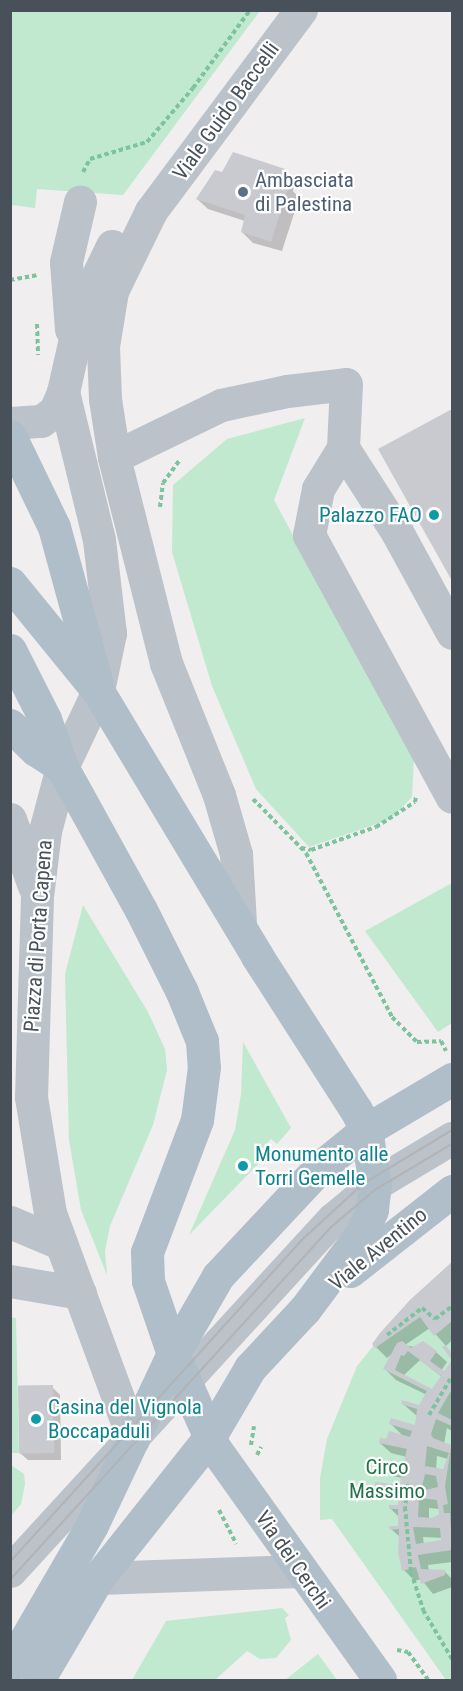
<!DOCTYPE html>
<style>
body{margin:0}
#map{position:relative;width:463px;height:1691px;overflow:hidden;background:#f0eeee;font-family:"Roboto Condensed",sans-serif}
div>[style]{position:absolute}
.green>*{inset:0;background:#c0e9cf}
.shadow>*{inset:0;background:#0003}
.building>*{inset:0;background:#c9cad0;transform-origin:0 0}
.path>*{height:4px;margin-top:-2px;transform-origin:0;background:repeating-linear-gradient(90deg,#7cc39e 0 4.5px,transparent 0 7.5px)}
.minor>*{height:33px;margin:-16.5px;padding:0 16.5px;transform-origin:16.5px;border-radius:16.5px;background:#bbc2c9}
.major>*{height:33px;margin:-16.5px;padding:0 16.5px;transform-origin:16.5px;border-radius:16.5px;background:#b0bec9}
.tram>*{height:1.5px;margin:-0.75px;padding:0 0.75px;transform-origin:0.75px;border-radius:0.75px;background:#b0b3b7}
.dots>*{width:16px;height:16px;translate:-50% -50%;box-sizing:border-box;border:3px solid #fff;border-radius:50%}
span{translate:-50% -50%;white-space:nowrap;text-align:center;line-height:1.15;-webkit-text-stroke:4.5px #fff;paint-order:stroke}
.street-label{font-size:21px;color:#485159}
.service-label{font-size:21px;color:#4e5e75}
.left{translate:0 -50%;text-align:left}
.culture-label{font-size:21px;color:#0d838f}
.right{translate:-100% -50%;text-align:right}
.park-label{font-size:21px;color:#217247}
.frame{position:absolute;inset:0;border:12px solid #485159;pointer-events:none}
</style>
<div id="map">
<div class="green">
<i style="clip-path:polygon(10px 11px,260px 11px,123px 195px,37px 189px,35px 208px,11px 205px)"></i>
<i style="clip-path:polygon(305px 418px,274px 500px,414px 760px,412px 797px,391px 819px,309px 847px,256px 789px,212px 686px,172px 552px,173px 485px,227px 439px)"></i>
<i style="clip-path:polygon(452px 883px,452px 1023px,438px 1032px,365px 931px)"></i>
<i style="clip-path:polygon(83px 905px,148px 1012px,165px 1049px,167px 1070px,153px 1125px,110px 1226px,105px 1251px,107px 1275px,81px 1210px,69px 1140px,65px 974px)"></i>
<i style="clip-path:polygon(243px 1042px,291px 1128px,277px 1144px,271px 1139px,261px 1150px,266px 1156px,189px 1235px,235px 1130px,241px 1094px)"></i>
<i style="clip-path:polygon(452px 1262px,452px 1680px,446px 1680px,332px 1519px,320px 1520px,320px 1478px,327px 1439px,357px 1366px,410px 1300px)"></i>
<i style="clip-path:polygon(11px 1317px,16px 1318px,19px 1453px,11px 1453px)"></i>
<i style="clip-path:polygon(11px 1465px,24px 1474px,25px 1484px,21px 1504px,11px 1516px)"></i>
<i style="clip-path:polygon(282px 1608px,289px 1615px,285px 1618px,291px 1640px,276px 1658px,260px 1659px,247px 1651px,215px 1680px,132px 1680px,166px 1621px)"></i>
<i style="clip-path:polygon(318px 1654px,337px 1680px,285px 1680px)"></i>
</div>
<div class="shadow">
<i style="clip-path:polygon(284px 170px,295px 181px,293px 191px,299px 198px,282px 251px,253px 243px,242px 232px,245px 221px,208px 209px,197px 199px,223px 173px)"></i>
<i style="clip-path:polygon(452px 411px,452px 577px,380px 450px)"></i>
<i style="clip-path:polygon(evenodd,452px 1264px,452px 1340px,446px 1346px,430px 1328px,405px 1345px,436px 1352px,447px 1362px,441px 1371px,444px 1373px,452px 1362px,452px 1431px,447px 1428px,444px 1444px,452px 1445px,452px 1562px,428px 1565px,429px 1571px,444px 1571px,452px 1579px,452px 1587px,433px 1594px,421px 1579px,415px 1581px,404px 1570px,400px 1537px,391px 1529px,400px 1528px,400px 1518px,390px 1508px,400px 1506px,400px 1498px,387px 1497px,376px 1486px,401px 1487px,402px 1478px,392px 1476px,381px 1465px,405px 1467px,407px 1457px,391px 1453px,380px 1443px,404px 1437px,391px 1424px,416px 1427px,417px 1416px,403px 1404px,420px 1407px,427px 1395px,396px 1380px,385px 1369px,393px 1353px,387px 1358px,376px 1347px,452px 1264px,420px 1360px,442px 1377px,432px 1391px,403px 1376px,420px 1360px,452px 1264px,437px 1456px,448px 1459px,444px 1470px,436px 1469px,437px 1456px,452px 1264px,429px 1508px,440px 1509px,441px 1515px,429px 1519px,429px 1508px,452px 1264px,423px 1537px,443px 1538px,443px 1542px,424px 1545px,423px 1537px)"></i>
<i style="clip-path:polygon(52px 1387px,60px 1395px,61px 1460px,28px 1460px,20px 1453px)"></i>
</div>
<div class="building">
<i style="clip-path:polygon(233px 152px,285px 169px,282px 183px,289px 186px,271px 242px,241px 232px,245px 215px,196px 199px,215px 170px,222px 172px)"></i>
<i style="clip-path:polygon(452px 409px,452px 581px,378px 449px)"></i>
<i style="clip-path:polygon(452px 1262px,452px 1321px,434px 1336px,420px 1317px,375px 1348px,372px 1344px,380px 1333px,410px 1300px)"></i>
<i style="clip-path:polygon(evenodd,402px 1341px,411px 1348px,423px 1341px,437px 1351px,430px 1361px,444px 1371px,452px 1360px,442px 1347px,445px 1345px,452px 1353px,452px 1389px,438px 1413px,452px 1420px,452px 1426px,436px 1419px,431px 1434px,433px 1438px,451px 1445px,452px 1441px,445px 1486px,448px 1504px,443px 1505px,444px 1513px,450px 1513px,452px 1550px,418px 1555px,421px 1569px,445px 1570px,445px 1575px,421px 1584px,416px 1567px,402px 1571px,398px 1552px,399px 1529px,390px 1530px,389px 1526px,398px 1526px,398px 1509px,389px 1509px,389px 1505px,398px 1505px,399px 1489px,375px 1487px,375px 1482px,400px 1485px,402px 1469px,379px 1466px,381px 1461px,403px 1465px,407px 1449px,379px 1443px,380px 1438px,386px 1439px,389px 1431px,410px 1437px,412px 1431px,389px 1424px,391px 1418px,415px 1425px,417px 1409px,401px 1404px,402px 1400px,419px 1405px,427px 1391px,383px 1369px,397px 1343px,402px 1341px,408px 1351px,441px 1376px,432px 1389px,395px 1370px,401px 1355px,404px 1356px,408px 1351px,402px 1341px,427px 1446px,449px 1453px,443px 1469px,425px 1466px,427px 1446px,402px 1341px,425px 1474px,436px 1476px,438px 1487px,421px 1491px,425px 1474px,402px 1341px,419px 1498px,437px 1500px,439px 1514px,433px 1518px,418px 1517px,419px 1498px,402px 1341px,413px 1527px,440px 1528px,441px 1540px,416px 1544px,413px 1527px)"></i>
<i style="left:53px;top:1385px;width:68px;height:35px;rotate:89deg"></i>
</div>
<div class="path">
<i style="left:83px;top:172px;width:15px;rotate:-62deg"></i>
<i style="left:90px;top:159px;width:59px;rotate:-16.6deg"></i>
<i style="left:147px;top:142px;width:71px;rotate:-49.6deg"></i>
<i style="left:193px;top:88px;width:97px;rotate:-53.8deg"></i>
<i style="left:10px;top:280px;width:27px;rotate:-10deg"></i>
<i style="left:37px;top:324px;width:31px;rotate:88deg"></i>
<i style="left:160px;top:507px;width:24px;rotate:-83deg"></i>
<i style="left:163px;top:483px;width:29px;rotate:-54deg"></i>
<i style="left:253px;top:799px;width:76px;rotate:45.5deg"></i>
<i style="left:306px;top:853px;width:185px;rotate:62.3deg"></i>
<i style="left:392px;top:1017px;width:35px;rotate:45deg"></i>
<i style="left:417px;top:1042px;width:24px;rotate:-2deg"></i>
<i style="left:441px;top:1041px;width:11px;rotate:63deg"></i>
<i style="left:301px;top:848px;width:10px;rotate:11deg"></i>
<i style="left:311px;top:850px;width:69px;rotate:-19.5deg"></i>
<i style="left:376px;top:827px;width:46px;rotate:-32.7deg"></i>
<i style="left:415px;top:802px;width:5px;rotate:-79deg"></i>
<i style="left:387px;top:1335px;width:44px;rotate:-37.6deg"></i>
<i style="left:422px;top:1308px;width:17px;rotate:40deg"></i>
<i style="left:435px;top:1319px;width:21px;rotate:-37deg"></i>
<i style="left:429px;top:1415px;width:45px;rotate:-59.5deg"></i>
<i style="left:251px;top:1445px;width:19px;rotate:-81deg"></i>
<i style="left:257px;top:1455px;width:9px;rotate:-63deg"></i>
<i style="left:408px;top:1484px;width:23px;rotate:97deg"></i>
<i style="left:405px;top:1507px;width:65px;rotate:84.7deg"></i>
<i style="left:411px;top:1572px;width:40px;rotate:72deg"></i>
<i style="left:423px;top:1610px;width:57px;rotate:59.4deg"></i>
<i style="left:219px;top:1510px;width:38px;rotate:63deg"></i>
<i style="left:397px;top:1650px;width:11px;rotate:10deg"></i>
<i style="left:408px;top:1652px;width:34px;rotate:54deg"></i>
</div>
<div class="minor">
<i style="left:71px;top:329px;width:67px;rotate:-94.3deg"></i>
<i style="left:66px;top:262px;width:62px;rotate:-76.9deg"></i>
<i style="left:63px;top:392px;width:152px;rotate:76.3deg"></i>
<i style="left:99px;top:540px;width:94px;rotate:83.3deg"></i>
<i style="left:110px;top:633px;width:59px;rotate:101.7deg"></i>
<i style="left:98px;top:691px;width:84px;rotate:115.3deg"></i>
<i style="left:62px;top:767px;width:66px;rotate:104.9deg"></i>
<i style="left:45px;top:831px;width:65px;rotate:97deg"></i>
<i style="left:37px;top:896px;width:201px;rotate:91.7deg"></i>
<i style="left:31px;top:1097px;width:118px;rotate:80.7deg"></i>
<i style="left:50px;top:1213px;width:241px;rotate:69.8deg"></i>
<i style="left:10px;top:423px;width:31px;rotate:-4deg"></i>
<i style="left:41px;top:421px;width:17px;rotate:-36deg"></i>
<i style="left:55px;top:411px;width:21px;rotate:-67deg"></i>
<i style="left:63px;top:392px;width:86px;rotate:-77.3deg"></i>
<i style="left:82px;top:308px;width:69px;rotate:-64.2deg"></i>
<i style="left:343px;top:448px;width:100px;rotate:57.3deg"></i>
<i style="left:397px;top:532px;width:115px;rotate:61.4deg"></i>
<i style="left:114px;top:457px;width:119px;rotate:-25.9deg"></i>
<i style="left:221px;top:405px;width:67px;rotate:-12deg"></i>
<i style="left:287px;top:391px;width:59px;rotate:-6.8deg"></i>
<i style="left:346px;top:384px;width:64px;rotate:92.7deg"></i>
<i style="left:343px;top:448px;width:48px;rotate:121.4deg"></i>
<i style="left:318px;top:489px;width:47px;rotate:101.1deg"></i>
<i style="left:309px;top:535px;width:298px;rotate:61.4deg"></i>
<i style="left:10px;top:819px;width:71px;rotate:70.3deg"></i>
<i style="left:240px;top:923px;width:69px;rotate:-93.3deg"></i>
<i style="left:236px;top:854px;width:61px;rotate:-106.1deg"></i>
<i style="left:219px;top:795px;width:142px;rotate:-111.9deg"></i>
<i style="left:166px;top:663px;width:212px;rotate:-104.2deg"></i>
<i style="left:114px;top:457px;width:59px;rotate:-98.8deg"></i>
<i style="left:105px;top:399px;width:53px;rotate:-92.2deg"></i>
<i style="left:103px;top:346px;width:56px;rotate:-80.7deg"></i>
<i style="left:112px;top:291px;width:89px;rotate:-64deg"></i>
<i style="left:151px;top:211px;width:251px;rotate:-53.3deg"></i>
<i style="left:10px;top:1222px;width:54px;rotate:22.8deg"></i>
<i style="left:10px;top:1281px;width:71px;rotate:9.7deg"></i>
<i style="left:10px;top:1571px;width:478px;rotate:-47.5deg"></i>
<i style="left:333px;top:1219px;width:55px;rotate:-39.8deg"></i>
<i style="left:375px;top:1184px;width:90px;rotate:-30.9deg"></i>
<i style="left:98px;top:1578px;width:203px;rotate:-2deg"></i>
</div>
<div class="major">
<i style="left:10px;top:436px;width:101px;rotate:64.2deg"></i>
<i style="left:54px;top:527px;width:160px;rotate:74.7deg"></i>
<i style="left:10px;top:583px;width:139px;rotate:50.8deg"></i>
<i style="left:98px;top:691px;width:309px;rotate:59deg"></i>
<i style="left:257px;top:956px;width:183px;rotate:57.3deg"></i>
<i style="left:356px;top:1110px;width:22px;rotate:63deg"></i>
<i style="left:366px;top:1130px;width:55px;rotate:80.5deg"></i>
<i style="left:375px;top:1184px;width:26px;rotate:97deg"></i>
<i style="left:372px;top:1210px;width:26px;rotate:115deg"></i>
<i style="left:361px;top:1234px;width:94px;rotate:126.7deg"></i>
<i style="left:305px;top:1309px;width:81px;rotate:133deg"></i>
<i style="left:250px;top:1368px;width:81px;rotate:120.4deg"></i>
<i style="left:209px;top:1438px;width:179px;rotate:128.4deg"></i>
<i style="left:98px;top:1578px;width:118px;rotate:120.5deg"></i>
<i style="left:10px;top:650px;width:77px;rotate:63.1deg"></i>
<i style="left:45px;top:719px;width:51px;rotate:70.5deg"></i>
<i style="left:62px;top:767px;width:163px;rotate:61.1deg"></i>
<i style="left:141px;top:910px;width:92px;rotate:63.4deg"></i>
<i style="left:182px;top:992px;width:53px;rotate:67.8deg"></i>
<i style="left:202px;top:1041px;width:26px;rotate:86deg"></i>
<i style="left:204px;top:1067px;width:53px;rotate:97.5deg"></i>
<i style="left:197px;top:1120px;width:141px;rotate:110.7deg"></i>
<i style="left:147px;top:1252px;width:29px;rotate:88deg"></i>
<i style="left:148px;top:1281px;width:77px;rotate:71.1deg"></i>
<i style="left:173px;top:1354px;width:102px;rotate:66.2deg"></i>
<i style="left:214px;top:1447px;width:286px;rotate:54.5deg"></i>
<i style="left:10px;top:725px;width:36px;rotate:44deg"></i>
<i style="left:36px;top:750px;width:31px;rotate:33deg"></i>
<i style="left:350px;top:1271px;width:130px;rotate:-38.1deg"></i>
<i style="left:10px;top:1666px;width:163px;rotate:-59.8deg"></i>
<i style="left:92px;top:1525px;width:189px;rotate:-64.7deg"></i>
<i style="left:173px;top:1354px;width:90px;rotate:-60deg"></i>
<i style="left:218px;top:1276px;width:148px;rotate:-46.9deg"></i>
<i style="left:319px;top:1168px;width:60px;rotate:-39deg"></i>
<i style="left:366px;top:1130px;width:100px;rotate:-30.7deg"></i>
</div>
<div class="tram">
<i style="left:10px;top:1562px;width:438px;rotate:-47.8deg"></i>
<i style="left:304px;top:1238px;width:80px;rotate:-42.5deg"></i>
<i style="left:363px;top:1184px;width:104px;rotate:-31.2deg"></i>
<i style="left:10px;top:1580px;width:476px;rotate:-47.7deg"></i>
<i style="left:330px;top:1228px;width:59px;rotate:-40.2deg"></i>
<i style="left:375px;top:1190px;width:90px;rotate:-30.9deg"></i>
</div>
<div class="dots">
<i style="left:243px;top:192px;background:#5c6f8a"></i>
<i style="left:434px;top:515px;background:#0f9aa8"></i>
<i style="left:243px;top:1166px;background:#0f9aa8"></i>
<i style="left:36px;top:1419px;background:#0f9aa8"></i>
</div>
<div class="street-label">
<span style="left:226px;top:111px;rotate:-54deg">Viale Guido Baccelli</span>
<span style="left:38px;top:936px;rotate:-86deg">Piazza di Porta Capena</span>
<span style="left:378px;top:1249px;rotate:-39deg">Viale Aventino</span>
<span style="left:293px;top:1560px;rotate:55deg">Via dei Cerchi</span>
</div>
<div class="service-label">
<span class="left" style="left:255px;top:192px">Ambasciata<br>di Palestina</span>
</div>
<div class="culture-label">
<span class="right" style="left:422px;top:515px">Palazzo FAO</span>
<span class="left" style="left:255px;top:1166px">Monumento alle<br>Torri Gemelle</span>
<span class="left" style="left:48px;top:1419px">Casina del Vignola<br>Boccapaduli</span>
</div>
<div class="park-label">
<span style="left:387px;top:1479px">Circo<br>Massimo</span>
</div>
<div class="frame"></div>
</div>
